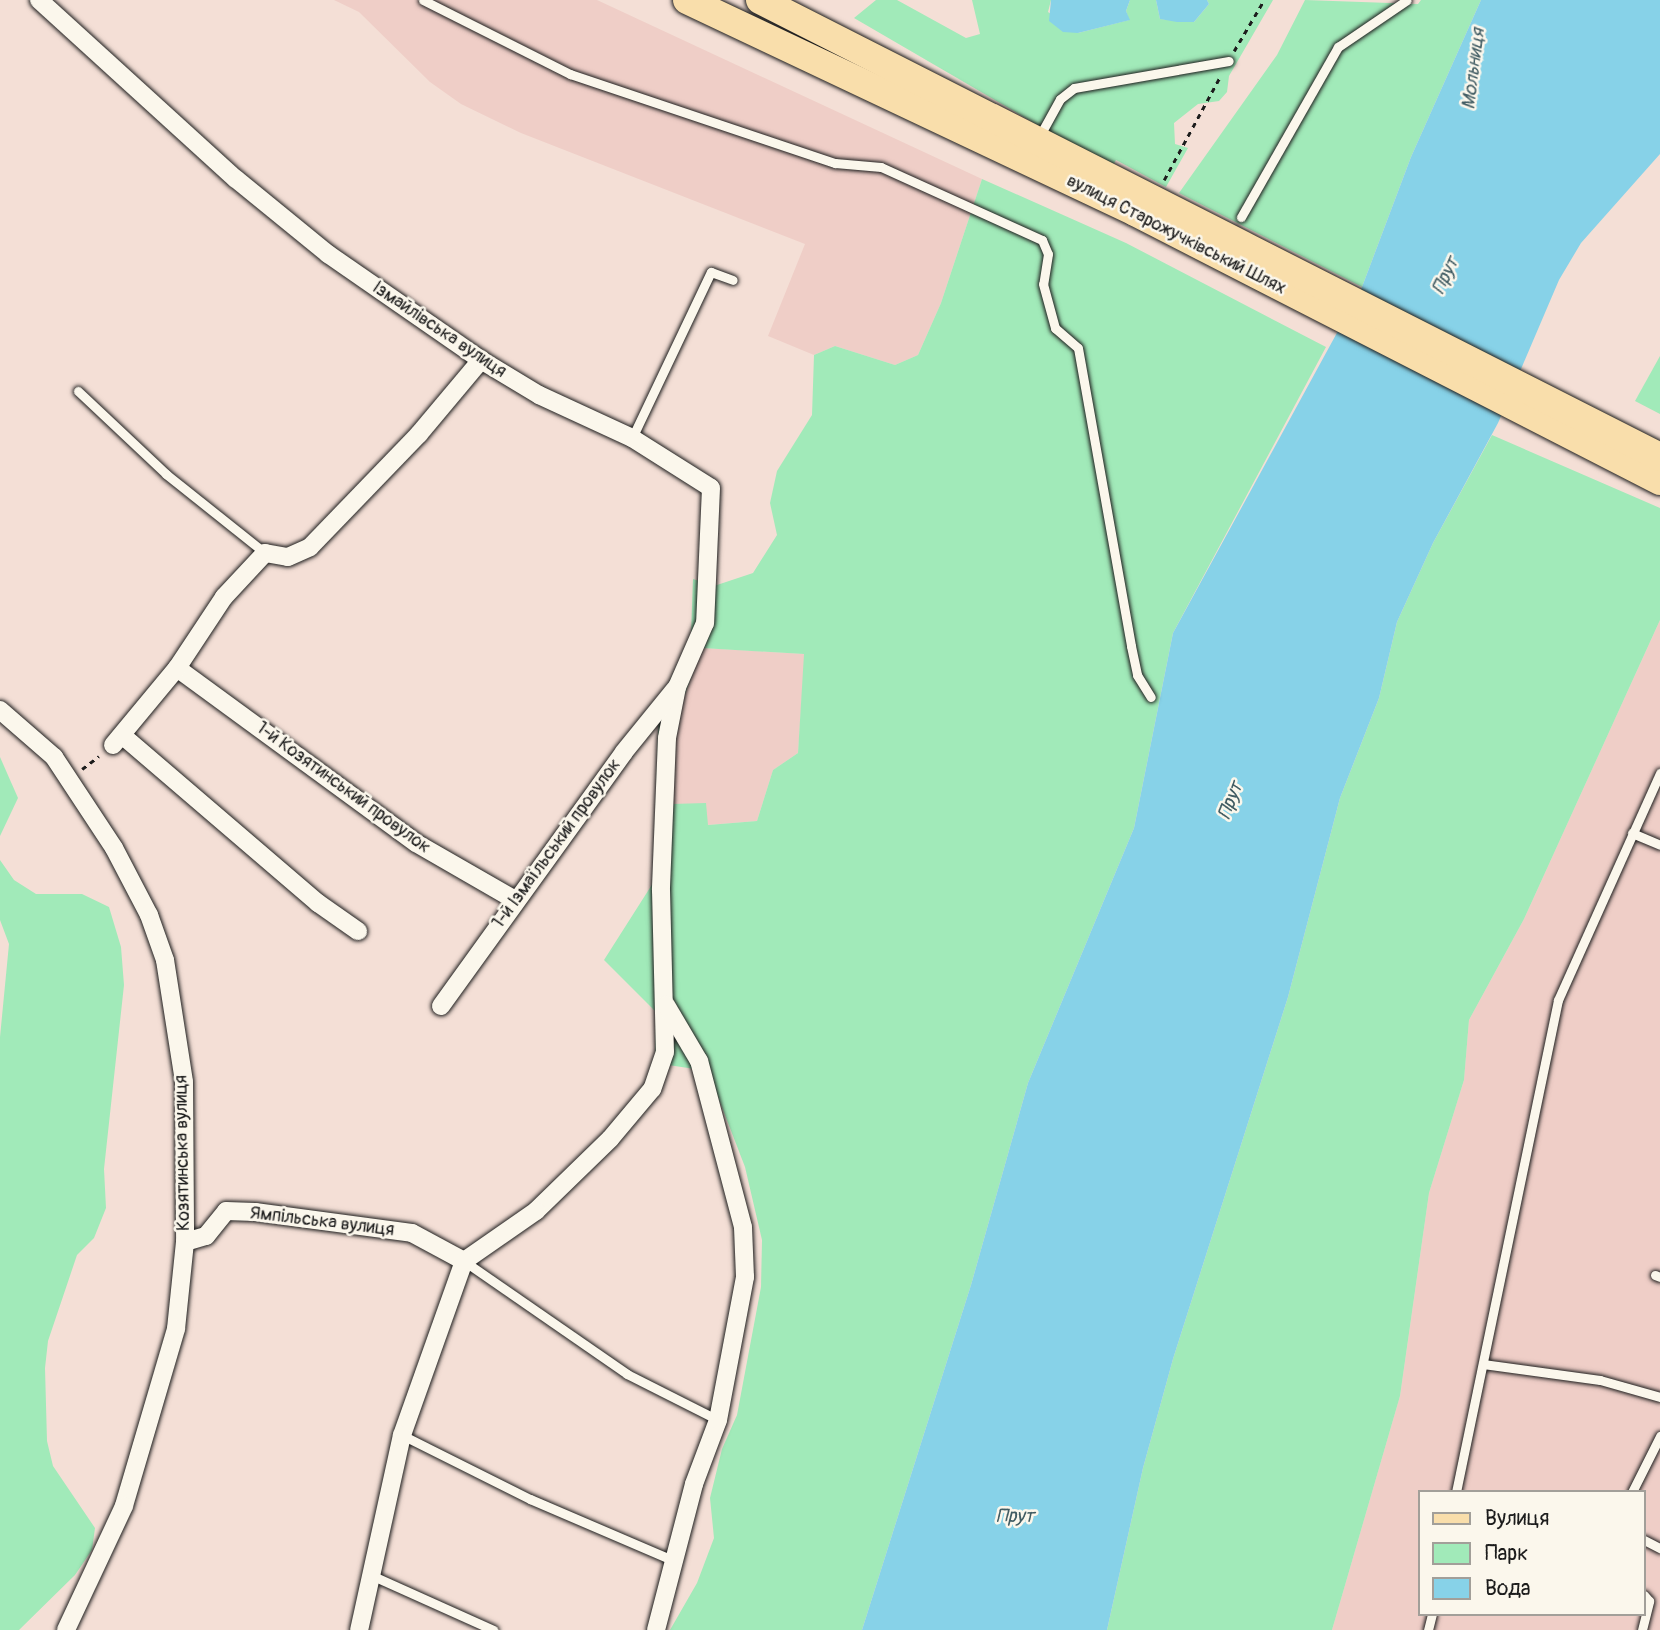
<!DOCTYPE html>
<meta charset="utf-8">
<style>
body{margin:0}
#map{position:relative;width:1660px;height:1630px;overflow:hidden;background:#f4dfd6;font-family:Pangolin,sans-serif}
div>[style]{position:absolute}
.built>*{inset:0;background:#efcec7}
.green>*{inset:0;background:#a1eab9}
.water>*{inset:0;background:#87d2e8}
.path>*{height:2.5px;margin-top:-1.25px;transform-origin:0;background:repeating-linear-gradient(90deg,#1c1c1c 0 5px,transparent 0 10px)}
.roads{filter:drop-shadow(0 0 2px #1c1c1c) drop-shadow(0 0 2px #1c1c1c)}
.service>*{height:9px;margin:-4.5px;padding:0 4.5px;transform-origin:4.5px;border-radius:4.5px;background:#fbf7ec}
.minor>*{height:18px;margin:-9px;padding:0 9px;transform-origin:9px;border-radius:9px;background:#fbf7ec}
.primary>*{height:28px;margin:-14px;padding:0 14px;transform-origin:14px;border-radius:14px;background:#f9deab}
span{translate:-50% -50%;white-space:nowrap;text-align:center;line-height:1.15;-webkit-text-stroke:5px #fbf7ec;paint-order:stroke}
.street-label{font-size:18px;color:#1c1c1c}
.water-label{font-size:19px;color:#415c63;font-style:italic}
.legend{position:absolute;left:1418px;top:1490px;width:228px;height:126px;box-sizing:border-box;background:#fbf7ec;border:2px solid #a29f99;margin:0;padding:9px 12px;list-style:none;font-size:21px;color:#1c1c1c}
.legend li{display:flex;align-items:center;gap:14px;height:35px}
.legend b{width:35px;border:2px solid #a29f99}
</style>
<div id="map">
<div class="built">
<i style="clip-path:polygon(334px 0,597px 0,982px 179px,941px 303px,918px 355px,895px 365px,835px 346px,814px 355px,768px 336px,805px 244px,521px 133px,461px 104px,430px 82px,359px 12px)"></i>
<i style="clip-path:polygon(evenodd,1660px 620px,1660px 1630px,1332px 1630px,1400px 1396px,1429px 1193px,1464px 1080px,1469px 1020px,1524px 919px,1660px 620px,1420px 1492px,1644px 1492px,1644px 1614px,1420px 1614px,1420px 1492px)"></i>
<i style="clip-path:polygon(702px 648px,805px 654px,798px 753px,773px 770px,757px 821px,707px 825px,671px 804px,673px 726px)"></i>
</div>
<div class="green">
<i style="clip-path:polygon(876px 0,897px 0,966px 38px,980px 34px,972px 0,1051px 0,1048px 12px,1078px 33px,1129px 20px,1126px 11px,1130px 0,1156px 0,1160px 19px,1194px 22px,1209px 4px,1207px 0,1273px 0,1229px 76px,1227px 92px,1219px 101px,1198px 104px,1174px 123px,1175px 144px,1188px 148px,1166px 187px,1116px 160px,1113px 165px,1077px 148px,854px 18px)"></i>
<i style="clip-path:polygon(1305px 0,1418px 4px,1421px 0,1481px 0,1411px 157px,1362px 287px,1179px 193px,1277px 55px)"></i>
<i style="clip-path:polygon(evenodd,982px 179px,1126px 243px,1326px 347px,1173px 633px,1134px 828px,1028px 1083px,971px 1285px,862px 1630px,670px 1630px,697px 1583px,714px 1538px,710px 1498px,722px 1449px,737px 1415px,761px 1287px,762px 1240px,745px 1167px,708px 1071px,655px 1063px,656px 1012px,604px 960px,653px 883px,659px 704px,691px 635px,693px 579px,714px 586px,753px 573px,777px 535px,770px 503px,777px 471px,812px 415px,814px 355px,835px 346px,895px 365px,918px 355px,941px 303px,982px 179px,702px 648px,804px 654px,798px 753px,773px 770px,757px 821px,708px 825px,706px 803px,672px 804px,673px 726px,702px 648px)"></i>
<i style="clip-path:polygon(1660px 356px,1660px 414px,1635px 401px)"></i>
<i style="clip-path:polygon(1492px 435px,1660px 508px,1660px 620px,1524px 919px,1469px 1020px,1464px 1080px,1429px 1193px,1400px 1396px,1332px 1630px,1107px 1630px,1143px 1468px,1173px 1359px,1288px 997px,1340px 798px,1379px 698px,1397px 622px,1433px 543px)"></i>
<i style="clip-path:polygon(0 757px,18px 798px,0 836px)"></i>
<i style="clip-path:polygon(0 860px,14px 880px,36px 894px,82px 894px,109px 907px,121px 947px,124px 985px,104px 1169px,106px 1208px,94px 1238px,77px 1255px,48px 1341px,45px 1368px,47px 1441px,53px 1466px,95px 1528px,92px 1550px,75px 1575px,19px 1630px,0 1630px,0 1037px,9px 944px,0 920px)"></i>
</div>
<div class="water">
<i style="clip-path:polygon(1051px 0,1130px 0,1126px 11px,1130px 20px,1078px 33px,1063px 32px,1049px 21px)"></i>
<i style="clip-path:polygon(1156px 0,1207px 0,1209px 4px,1194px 22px,1177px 22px,1160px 19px)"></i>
<i style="clip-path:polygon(1481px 0,1660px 0,1660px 154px,1581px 243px,1559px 280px,1498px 423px,1433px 543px,1397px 622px,1379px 698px,1340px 798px,1288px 997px,1173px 1359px,1143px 1468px,1107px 1630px,862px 1630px,971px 1285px,1028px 1083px,1134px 828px,1173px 633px,1362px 287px,1411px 157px)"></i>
</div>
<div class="path">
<i style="left:1234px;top:51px;width:59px;rotate:-59.5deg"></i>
<i style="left:1164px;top:180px;width:119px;rotate:-61.5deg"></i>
<i style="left:82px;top:769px;width:21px;rotate:-37deg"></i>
</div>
<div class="roads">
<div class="service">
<i style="left:423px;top:0;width:165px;rotate:26.7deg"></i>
<i style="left:570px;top:74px;width:280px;rotate:18.6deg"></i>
<i style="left:835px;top:163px;width:46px;rotate:5deg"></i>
<i style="left:881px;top:167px;width:177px;rotate:24.4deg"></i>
<i style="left:1042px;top:240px;width:15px;rotate:67deg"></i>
<i style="left:1048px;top:254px;width:30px;rotate:99deg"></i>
<i style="left:1043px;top:284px;width:46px;rotate:74.7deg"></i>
<i style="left:1055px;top:328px;width:30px;rotate:41deg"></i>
<i style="left:1078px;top:348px;width:303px;rotate:79.9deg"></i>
<i style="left:1131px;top:646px;width:30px;rotate:78deg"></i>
<i style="left:1137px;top:675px;width:26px;rotate:58deg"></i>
<i style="left:1039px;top:137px;width:43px;rotate:-61.1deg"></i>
<i style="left:1060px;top:99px;width:18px;rotate:-38deg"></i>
<i style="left:1074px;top:88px;width:157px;rotate:-9.9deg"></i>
<i style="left:1241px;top:217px;width:196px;rotate:-60.3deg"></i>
<i style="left:1338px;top:47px;width:83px;rotate:-34.3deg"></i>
<i style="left:78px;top:391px;width:121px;rotate:43.3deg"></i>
<i style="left:166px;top:474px;width:127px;rotate:38.6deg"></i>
<i style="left:632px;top:438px;width:184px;rotate:-64.6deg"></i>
<i style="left:711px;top:272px;width:23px;rotate:20deg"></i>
<i style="left:1632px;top:833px;width:30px;rotate:23deg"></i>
<i style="left:464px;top:1261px;width:198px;rotate:34.7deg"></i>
<i style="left:627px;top:1374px;width:102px;rotate:26.8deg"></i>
<i style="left:1655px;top:1275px;width:5px;rotate:22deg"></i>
<i style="left:1483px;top:1364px;width:118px;rotate:7.8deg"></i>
<i style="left:1600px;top:1380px;width:62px;rotate:15.8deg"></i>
<i style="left:402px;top:1435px;width:143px;rotate:26.6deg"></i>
<i style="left:530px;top:1499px;width:158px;rotate:23.2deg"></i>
<i style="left:1456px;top:1492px;width:502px;rotate:-78.29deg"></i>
<i style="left:1558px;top:1000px;width:249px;rotate:-65.8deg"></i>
<i style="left:1632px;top:1492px;width:63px;rotate:-63.4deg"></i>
<i style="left:1644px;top:1540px;width:18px;rotate:27deg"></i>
<i style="left:373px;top:1576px;width:132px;rotate:24.2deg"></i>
<i style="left:1428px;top:1630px;width:16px;rotate:-76deg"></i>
<i style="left:1642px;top:1630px;width:30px;rotate:-76deg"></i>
<i style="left:1649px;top:1601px;width:8px;rotate:-130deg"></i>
</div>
<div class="minor">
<i style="left:39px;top:0;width:266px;rotate:42.3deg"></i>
<i style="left:236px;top:179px;width:119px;rotate:39.2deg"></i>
<i style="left:328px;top:254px;width:186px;rotate:34.7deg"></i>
<i style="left:481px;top:360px;width:68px;rotate:31.1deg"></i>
<i style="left:539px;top:395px;width:102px;rotate:24.8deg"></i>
<i style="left:632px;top:438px;width:93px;rotate:32.3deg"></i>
<i style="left:711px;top:488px;width:135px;rotate:92.5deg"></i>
<i style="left:705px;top:623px;width:70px;rotate:113.6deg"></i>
<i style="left:677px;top:687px;width:52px;rotate:101.1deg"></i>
<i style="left:667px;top:738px;width:152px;rotate:92.3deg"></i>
<i style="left:661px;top:890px;width:162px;rotate:88.6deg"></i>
<i style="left:665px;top:1052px;width:39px;rotate:109deg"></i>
<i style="left:652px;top:1089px;width:65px;rotate:130deg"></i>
<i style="left:610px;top:1139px;width:103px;rotate:135.8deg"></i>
<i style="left:536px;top:1211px;width:88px;rotate:145.2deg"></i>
<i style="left:464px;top:1261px;width:185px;rotate:109.6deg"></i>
<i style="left:402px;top:1435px;width:200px;rotate:102.4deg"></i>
<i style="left:177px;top:668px;width:296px;rotate:36.2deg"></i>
<i style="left:416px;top:843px;width:114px;rotate:29.9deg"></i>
<i style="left:0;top:710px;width:72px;rotate:41deg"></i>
<i style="left:54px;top:757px;width:109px;rotate:56.6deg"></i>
<i style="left:114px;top:848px;width:76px;rotate:62.4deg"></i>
<i style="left:149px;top:915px;width:48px;rotate:70.4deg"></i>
<i style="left:165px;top:960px;width:123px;rotate:81.1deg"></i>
<i style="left:184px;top:1082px;width:160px;rotate:89.6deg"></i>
<i style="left:185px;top:1242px;width:87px;rotate:95.9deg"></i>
<i style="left:176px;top:1329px;width:184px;rotate:106.4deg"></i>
<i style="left:124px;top:1506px;width:137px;rotate:115.1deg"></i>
<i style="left:123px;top:736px;width:257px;rotate:40.6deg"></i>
<i style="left:318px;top:903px;width:49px;rotate:35deg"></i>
<i style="left:113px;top:745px;width:100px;rotate:-50.3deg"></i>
<i style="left:177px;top:668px;width:85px;rotate:-56.5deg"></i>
<i style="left:224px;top:597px;width:60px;rotate:-47deg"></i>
<i style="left:265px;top:553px;width:23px;rotate:10deg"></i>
<i style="left:288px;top:557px;width:24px;rotate:-24deg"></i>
<i style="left:310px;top:547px;width:157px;rotate:-46deg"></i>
<i style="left:419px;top:434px;width:97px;rotate:-50deg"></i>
<i style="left:441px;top:1006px;width:313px;rotate:-54.2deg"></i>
<i style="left:624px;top:752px;width:81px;rotate:-51deg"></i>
<i style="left:185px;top:1242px;width:22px;rotate:-16deg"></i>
<i style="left:206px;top:1236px;width:32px;rotate:-51deg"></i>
<i style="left:226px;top:1211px;width:29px;rotate:2deg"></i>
<i style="left:255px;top:1212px;width:158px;rotate:7.6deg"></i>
<i style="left:412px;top:1233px;width:59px;rotate:28.3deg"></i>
<i style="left:656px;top:1630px;width:151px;rotate:-75.4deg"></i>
<i style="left:694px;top:1484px;width:68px;rotate:-69.4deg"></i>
<i style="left:718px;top:1420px;width:146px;rotate:-79.3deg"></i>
<i style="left:745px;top:1277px;width:50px;rotate:-92.3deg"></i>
<i style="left:743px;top:1227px;width:172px;rotate:-104.8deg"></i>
<i style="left:699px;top:1061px;width:65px;rotate:-120.5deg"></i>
</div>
<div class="primary">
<i style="left:687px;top:0;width:496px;rotate:25.3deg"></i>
<i style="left:1135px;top:212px;width:590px;rotate:27.13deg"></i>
<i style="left:760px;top:0;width:1009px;rotate:26.92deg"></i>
</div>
</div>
<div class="street-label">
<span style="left:1176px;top:235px;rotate:27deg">вулиця Старожучківський Шлях</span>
<span style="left:439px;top:330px;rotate:34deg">Ізмайлівська вулиця</span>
<span style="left:343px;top:788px;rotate:36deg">1-й Козятинський провулок</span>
<span style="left:557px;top:844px;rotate:-54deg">1-й Ізмаїльський провулок</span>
<span style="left:183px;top:1153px;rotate:-91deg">Козятинська вулиця</span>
<span style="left:322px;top:1222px;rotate:7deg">Ямпільська вулиця</span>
</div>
<div class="water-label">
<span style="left:1474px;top:69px;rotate:-83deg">Мольниця</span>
<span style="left:1446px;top:276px;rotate:-65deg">Прут</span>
<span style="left:1231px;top:801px;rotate:-69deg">Прут</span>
<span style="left:1015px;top:1517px">Прут</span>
</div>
<ul class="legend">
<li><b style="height:9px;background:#f9deab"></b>Вулиця</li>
<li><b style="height:19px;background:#a1eab9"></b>Парк</li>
<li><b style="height:19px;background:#87d2e8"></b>Вода</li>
</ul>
</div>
